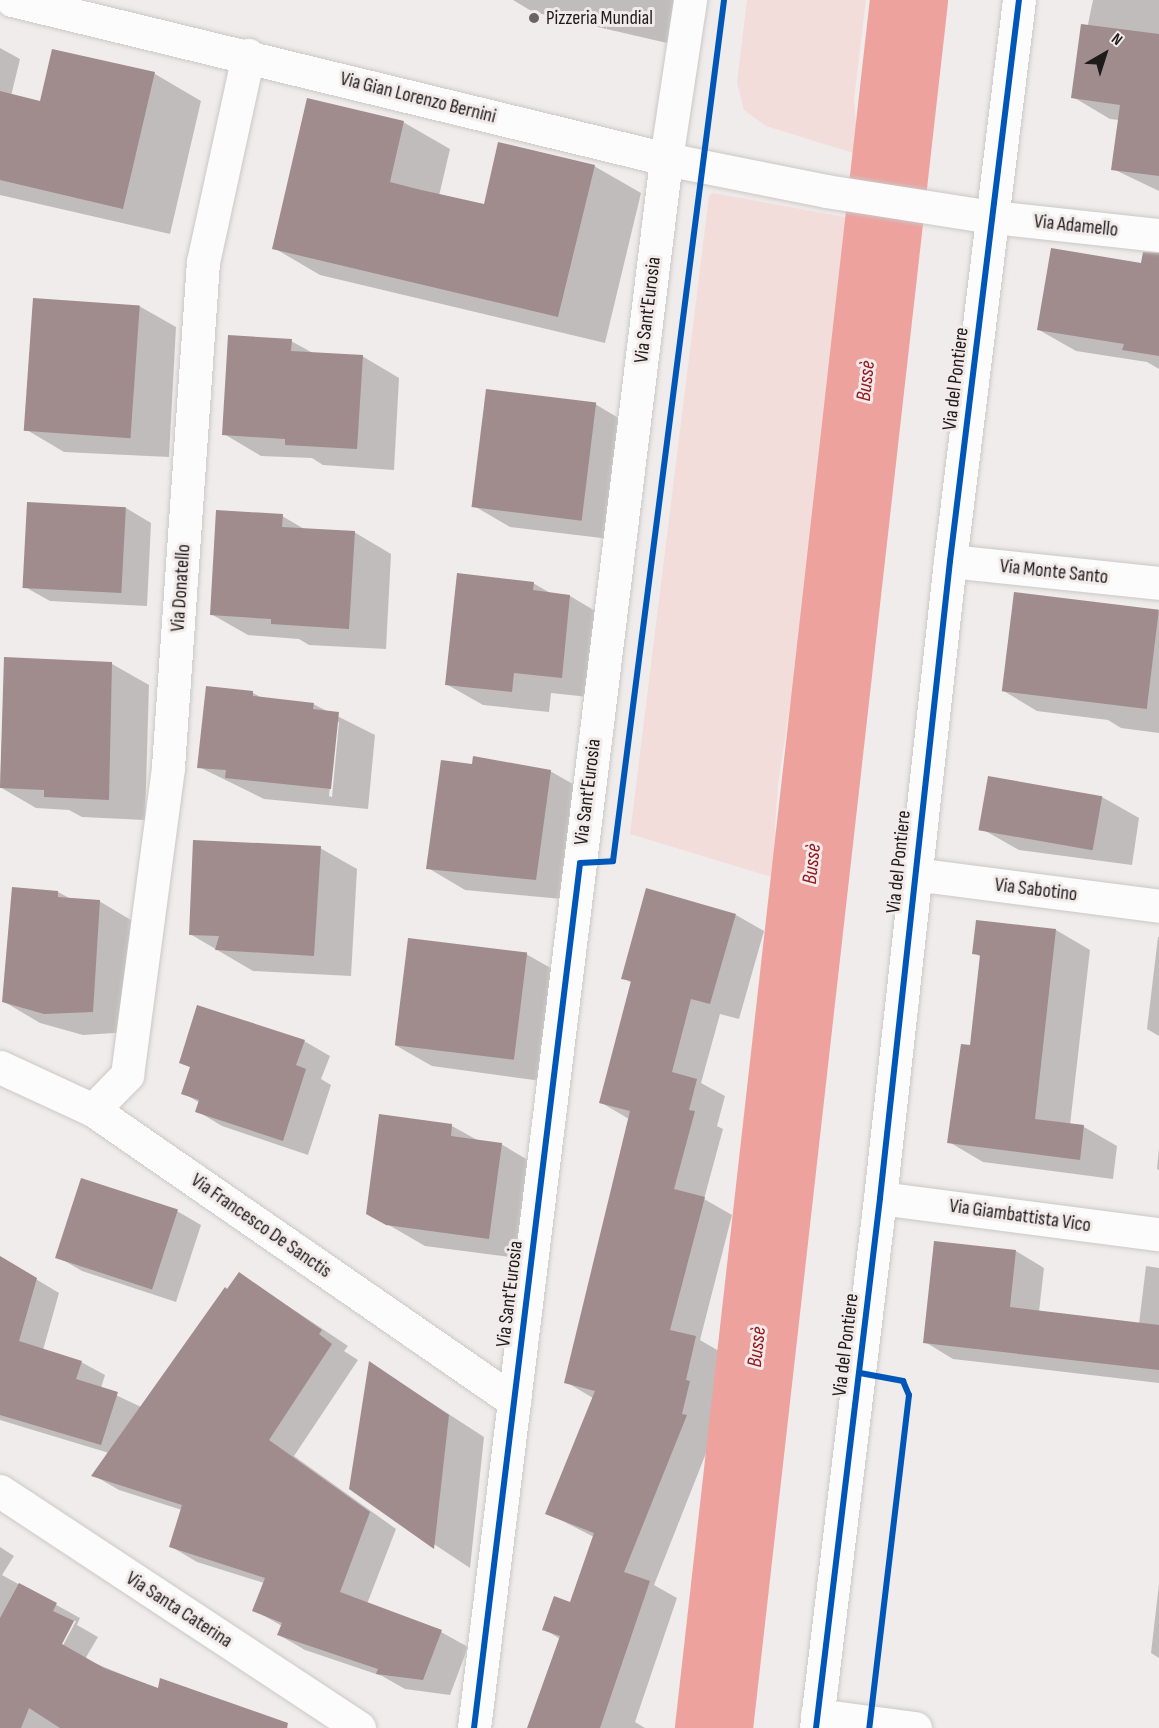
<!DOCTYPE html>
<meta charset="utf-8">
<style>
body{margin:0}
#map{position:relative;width:1159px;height:1728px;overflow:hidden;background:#f0ecec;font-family:"Sofia Sans Condensed",sans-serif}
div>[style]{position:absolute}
.green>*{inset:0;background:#f3dddb}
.shadow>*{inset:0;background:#0003}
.river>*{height:78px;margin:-39px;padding:0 39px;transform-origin:39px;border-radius:39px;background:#eda29e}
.building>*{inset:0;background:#a08c8c;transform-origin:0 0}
.roads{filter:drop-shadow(0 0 2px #cbc8c7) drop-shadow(0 0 2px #cbc8c7)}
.street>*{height:33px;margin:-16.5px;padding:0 16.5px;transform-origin:16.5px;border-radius:16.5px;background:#fdfcfc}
.secondary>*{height:33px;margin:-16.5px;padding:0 16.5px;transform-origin:16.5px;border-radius:16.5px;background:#fdfcfc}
.cycleway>*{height:6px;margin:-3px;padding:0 3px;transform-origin:3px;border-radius:3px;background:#0057b8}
.dots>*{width:16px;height:16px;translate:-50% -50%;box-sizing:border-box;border:3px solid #f2ebea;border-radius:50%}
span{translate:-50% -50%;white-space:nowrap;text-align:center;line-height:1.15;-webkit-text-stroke:6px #f2ebea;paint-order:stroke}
.poi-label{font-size:20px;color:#1e1b1b}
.left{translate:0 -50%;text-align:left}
.street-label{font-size:20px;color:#1e1b1b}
.water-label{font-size:21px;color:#95171f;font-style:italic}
.north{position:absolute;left:1075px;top:24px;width:60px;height:60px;-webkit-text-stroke:4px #f2ebea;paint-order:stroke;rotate:39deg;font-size:16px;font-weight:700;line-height:24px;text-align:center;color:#1e1b1b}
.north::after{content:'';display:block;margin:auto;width:21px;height:27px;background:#1e1b1b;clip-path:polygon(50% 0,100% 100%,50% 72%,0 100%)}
</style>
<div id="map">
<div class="green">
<i style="clip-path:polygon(747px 0,866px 0,854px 100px,858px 146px,853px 153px,766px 126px,744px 110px,737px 82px)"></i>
<i style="clip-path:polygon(713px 193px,850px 218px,854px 227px,840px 297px,814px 544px,778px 785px,775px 827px,779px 862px,775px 878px,630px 834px,709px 196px)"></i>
</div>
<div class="shadow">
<i style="clip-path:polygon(513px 0,691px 0,680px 46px,533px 12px)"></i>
<i style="clip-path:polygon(1093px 0,1159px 0,1159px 191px,1113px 169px,1119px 120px,1110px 119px,1073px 97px)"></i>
<i style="clip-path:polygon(0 48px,20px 59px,11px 96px,41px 103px,53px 50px,155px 74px,201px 101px,170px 234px,0 195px)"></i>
<i style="clip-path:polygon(403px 122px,450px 149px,439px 196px,485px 206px,594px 166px,641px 193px,605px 343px,320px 275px,274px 248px)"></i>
<i style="clip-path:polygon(1159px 272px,1159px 369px,1147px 362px,1076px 351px,1039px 330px)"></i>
<i style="clip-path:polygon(139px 306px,176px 327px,169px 457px,64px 452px,27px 430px)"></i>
<i style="clip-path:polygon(291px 341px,313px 353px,362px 356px,399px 378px,394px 470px,323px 465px,312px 458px,261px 456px,224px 434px)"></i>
<i style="clip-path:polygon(595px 404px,632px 426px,618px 540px,510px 527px,474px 506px)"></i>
<i style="clip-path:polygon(126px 508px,151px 523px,147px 606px,50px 601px,25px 587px)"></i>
<i style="clip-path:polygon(282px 516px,306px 530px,354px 532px,391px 554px,386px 649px,309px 645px,299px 639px,248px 635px,211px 614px)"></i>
<i style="clip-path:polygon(533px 583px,552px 594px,570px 596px,607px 618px,598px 698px,551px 693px,549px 712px,483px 705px,446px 684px)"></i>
<i style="clip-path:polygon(1159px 612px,1159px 733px,1121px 728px,1108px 720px,1037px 711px,1002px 690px)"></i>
<i style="clip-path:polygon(5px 658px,112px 664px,149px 685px,145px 820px,82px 817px,69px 810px,36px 808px,0 787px)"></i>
<i style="clip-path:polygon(evenodd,253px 693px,264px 699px,313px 704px,375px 735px,368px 809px,264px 799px,199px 767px,253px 693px,336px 722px,339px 722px,332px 797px,329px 796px,336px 722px)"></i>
<i style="clip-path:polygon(550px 771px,587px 792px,573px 900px,465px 890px,428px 868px)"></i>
<i style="clip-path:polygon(1102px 797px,1139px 818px,1132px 865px,1019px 850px,982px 829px)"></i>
<i style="clip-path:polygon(320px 848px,357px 869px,351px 976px,253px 971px,190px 934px)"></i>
<i style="clip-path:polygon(58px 892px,71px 899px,99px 901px,136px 923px,130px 1032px,83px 1035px,40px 1023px,3px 1001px)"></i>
<i style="clip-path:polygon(736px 915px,764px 931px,739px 1019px,720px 1014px,701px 1083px,725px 1096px,717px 1126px,723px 1129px,704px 1199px,732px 1215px,700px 1340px,724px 1354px,714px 1396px,718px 1399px,710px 1430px,714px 1433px,654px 1585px,677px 1598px,635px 1722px,645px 1728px,528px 1728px,560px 1639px,544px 1629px,571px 1604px,594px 1537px,547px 1513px,593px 1398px,566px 1382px,629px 1119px,600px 1102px,632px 983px,623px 978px)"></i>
<i style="clip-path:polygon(978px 921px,1056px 930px,1090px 950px,1070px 1125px,1084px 1127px,1117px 1146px,1113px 1179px,983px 1162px,949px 1142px,971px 1047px,981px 957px,974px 953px)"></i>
<i style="clip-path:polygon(1158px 937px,1159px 937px,1159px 1036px,1147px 1029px)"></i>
<i style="clip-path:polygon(526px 954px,563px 975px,549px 1082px,432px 1066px,395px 1045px)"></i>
<i style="clip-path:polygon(304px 1041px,330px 1056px,321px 1079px,331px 1085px,308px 1155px,222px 1126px,197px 1111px,200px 1103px,183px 1093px,191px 1068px,181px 1062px)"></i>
<i style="clip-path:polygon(381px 1116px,452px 1126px,479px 1141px,501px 1144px,538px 1166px,526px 1259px,425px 1246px,368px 1213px)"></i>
<i style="clip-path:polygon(1159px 1148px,1159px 1170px,1157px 1169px)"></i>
<i style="clip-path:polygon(177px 1211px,201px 1225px,176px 1302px,82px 1271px,58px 1257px)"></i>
<i style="clip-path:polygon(1016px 1251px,1044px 1268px,1039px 1312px,1139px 1324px,1146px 1266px,1159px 1268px,1159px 1383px,953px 1359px,925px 1342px)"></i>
<i style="clip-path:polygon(6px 1261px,59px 1293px,43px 1350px,81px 1362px,105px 1375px,101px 1388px,141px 1407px,240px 1274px,348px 1346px,344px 1351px,358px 1360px,294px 1456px,396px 1529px,367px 1604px,441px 1632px,468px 1647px,450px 1695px,405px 1689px,382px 1676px,305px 1650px,279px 1635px,282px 1626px,254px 1610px,264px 1583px,197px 1562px,170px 1546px,182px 1510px,119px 1490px,93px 1475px,109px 1453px,0 1420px,0 1281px)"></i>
<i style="clip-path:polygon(370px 1363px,484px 1437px,470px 1568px,351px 1489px)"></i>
<i style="clip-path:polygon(evenodd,0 1547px,14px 1556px,2px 1575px,80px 1618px,77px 1625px,98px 1637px,85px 1659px,159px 1690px,274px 1720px,288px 1728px,0 1728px,0 1547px,73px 1621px,76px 1621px,60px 1651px,57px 1650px,73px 1621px)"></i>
<i style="clip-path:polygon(1159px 1584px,1159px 1658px,1151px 1653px)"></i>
</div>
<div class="river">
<i style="left:714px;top:1728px;width:1739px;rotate:-83.56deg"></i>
</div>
<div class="building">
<i style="clip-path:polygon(1081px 24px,1159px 34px,1159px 176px,1111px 170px,1120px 105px,1071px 98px)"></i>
<i style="clip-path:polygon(52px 49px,155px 72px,123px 209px,0 180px,0 91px,40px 101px)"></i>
<i style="clip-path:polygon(307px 98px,404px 121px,390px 182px,417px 189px,484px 204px,498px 142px,595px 165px,558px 317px,272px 249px)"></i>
<i style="clip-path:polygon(1051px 248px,1141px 263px,1143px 252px,1159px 253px,1159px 356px,1122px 350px,1124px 344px,1037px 330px)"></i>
<i style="left:33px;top:298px;width:107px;height:133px;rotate:4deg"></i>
<i style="clip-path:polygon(228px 335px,292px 339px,291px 351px,363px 355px,357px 449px,285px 445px,285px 439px,222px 435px)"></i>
<i style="left:486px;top:389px;width:111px;height:119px;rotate:7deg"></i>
<i style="left:27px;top:502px;width:99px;height:86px;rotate:3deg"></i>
<i style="clip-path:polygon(216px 510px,283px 514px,282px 527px,355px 531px,349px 629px,271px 624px,271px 619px,210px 615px)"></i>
<i style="clip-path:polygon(457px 573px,534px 582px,533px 590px,570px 595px,562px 678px,514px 673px,512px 692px,445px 685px)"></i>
<i style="left:1014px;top:592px;width:146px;height:100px;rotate:7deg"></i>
<i style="clip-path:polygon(4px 657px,112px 662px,109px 800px,44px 797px,44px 790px,0 788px)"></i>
<i style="clip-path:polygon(206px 686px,253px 691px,253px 696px,314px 703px,313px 709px,339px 712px,331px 789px,225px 778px,226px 770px,197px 768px)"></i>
<i style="clip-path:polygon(473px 756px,551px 770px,536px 880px,426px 869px,441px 760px,472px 764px)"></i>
<i style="left:988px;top:776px;width:116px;height:55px;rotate:10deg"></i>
<i style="clip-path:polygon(193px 840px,321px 846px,314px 956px,215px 950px,219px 936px,189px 935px)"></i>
<i style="clip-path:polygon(12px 887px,58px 891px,58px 897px,100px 900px,93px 1012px,44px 1014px,2px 1002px)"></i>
<i style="clip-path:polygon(646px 888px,736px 914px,710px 1004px,691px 999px,672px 1072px,697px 1079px,689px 1110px,695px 1111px,674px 1189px,705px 1197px,670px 1330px,696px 1336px,686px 1380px,690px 1381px,682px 1414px,687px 1415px,624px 1572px,650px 1581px,600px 1728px,527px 1728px,560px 1636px,542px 1630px,554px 1596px,570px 1602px,594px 1533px,545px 1514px,595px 1391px,564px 1383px,630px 1111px,599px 1103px,631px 981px,621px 979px)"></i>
<i style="clip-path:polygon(976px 920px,1056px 929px,1035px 1119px,1084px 1125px,1080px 1160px,947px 1143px,961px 1044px,970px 1045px,980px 955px,972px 954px)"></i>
<i style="left:408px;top:938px;width:120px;height:108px;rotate:7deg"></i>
<i style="clip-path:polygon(197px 1005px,305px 1040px,296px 1065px,306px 1069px,283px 1141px,195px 1112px,199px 1100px,181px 1094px,190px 1067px,179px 1063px)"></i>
<i style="clip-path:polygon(379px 1114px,452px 1124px,451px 1136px,502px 1143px,489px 1239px,386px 1225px,366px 1214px)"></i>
<i style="left:81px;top:1178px;width:102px;height:84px;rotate:18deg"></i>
<i style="clip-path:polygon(934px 1241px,1016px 1250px,1010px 1307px,1159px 1325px,1159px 1370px,923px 1343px)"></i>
<i style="clip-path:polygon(0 1256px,37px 1278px,19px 1341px,82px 1361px,76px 1379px,118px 1392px,101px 1445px,0 1415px)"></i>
<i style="clip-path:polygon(239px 1272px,322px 1330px,319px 1334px,332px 1344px,269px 1440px,370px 1512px,340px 1592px,442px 1630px,423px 1680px,376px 1674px,378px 1669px,277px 1635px,282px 1623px,252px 1611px,265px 1578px,169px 1547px,182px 1505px,91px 1476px,225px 1287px,227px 1289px)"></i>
<i style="clip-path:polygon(369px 1361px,449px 1415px,434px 1549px,349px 1489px)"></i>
<i style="clip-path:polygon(19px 1583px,57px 1603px,53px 1611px,74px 1621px,62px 1644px,104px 1668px,158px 1688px,160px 1678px,288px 1723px,287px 1728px,60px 1728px,29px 1708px,21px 1728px,0 1728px,0 1618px)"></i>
</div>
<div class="roads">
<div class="street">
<i style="left:12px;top:0;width:673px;rotate:13.66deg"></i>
<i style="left:666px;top:159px;width:163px;rotate:11.3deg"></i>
<i style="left:826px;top:191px;width:168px;rotate:8.9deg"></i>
<i style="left:992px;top:217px;width:168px;rotate:6.2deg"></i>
<i style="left:950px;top:561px;width:210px;rotate:6deg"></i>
<i style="left:914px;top:874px;width:247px;rotate:7.4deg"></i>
<i style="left:0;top:1067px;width:102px;rotate:24.8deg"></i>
<i style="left:93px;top:1110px;width:512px;rotate:34.65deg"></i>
<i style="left:93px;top:1110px;width:49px;rotate:-45.8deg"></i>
<i style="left:127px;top:1075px;width:311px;rotate:-82.4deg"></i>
<i style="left:168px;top:767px;width:506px;rotate:-86.04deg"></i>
<i style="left:203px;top:262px;width:212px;rotate:-77.7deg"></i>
<i style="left:880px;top:1198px;width:281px;rotate:7.4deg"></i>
<i style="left:0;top:1491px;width:430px;rotate:33.4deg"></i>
<i style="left:817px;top:1715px;width:99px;rotate:7.6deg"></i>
<i style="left:474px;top:1728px;width:1581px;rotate:-83.02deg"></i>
<i style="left:666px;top:159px;width:161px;rotate:-81.4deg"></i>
</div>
<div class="secondary">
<i style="left:816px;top:1728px;width:534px;rotate:-83.11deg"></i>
<i style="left:880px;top:1198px;width:641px;rotate:-83.73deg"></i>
<i style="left:950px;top:561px;width:565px;rotate:-82.99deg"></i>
</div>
</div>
<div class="cycleway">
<i style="left:860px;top:1373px;width:44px;rotate:10.5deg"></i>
<i style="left:903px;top:1381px;width:15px;rotate:67deg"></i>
<i style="left:909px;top:1395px;width:335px;rotate:96.8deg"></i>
<i style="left:474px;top:1728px;width:871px;rotate:-83.01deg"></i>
<i style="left:580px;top:863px;width:33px;rotate:-3deg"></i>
<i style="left:613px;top:861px;width:868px;rotate:-82.65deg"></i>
<i style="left:816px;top:1728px;width:534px;rotate:-83.11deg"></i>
<i style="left:880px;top:1198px;width:641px;rotate:-83.73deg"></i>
<i style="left:950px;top:561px;width:565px;rotate:-82.99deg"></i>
</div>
<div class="dots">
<i style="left:534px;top:18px;background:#686464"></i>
</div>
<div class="poi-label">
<span class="left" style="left:546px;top:18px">Pizzeria Mundial</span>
</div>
<div class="street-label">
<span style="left:418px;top:98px;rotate:14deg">Via Gian Lorenzo Bernini</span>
<span style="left:1076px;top:226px;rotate:6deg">Via Adamello</span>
<span style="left:648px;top:310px;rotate:-83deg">Via Sant'Eurosia</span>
<span style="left:956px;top:379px;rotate:-83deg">Via del Pontiere</span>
<span style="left:1054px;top:572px;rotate:6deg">Via Monte Santo</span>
<span style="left:181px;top:588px;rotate:-86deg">Via Donatello</span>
<span style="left:588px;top:792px;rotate:-83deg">Via Sant'Eurosia</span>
<span style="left:899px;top:862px;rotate:-84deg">Via del Pontiere</span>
<span style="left:1036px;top:890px;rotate:7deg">Via Sabotino</span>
<span style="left:1020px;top:1216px;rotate:8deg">Via Giambattista Vico</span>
<span style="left:261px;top:1226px;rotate:35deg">Via Francesco De Sanctis</span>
<span style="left:510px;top:1294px;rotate:-83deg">Via Sant'Eurosia</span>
<span style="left:846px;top:1345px;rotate:-83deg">Via del Pontiere</span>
<span style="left:179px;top:1610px;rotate:33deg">Via Santa Caterina</span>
</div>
<div class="water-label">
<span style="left:866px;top:381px;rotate:-84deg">Bussè</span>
<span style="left:812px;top:864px;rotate:-84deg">Bussè</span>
<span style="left:757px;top:1347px;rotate:-84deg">Bussè</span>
</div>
<div class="north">N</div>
</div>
